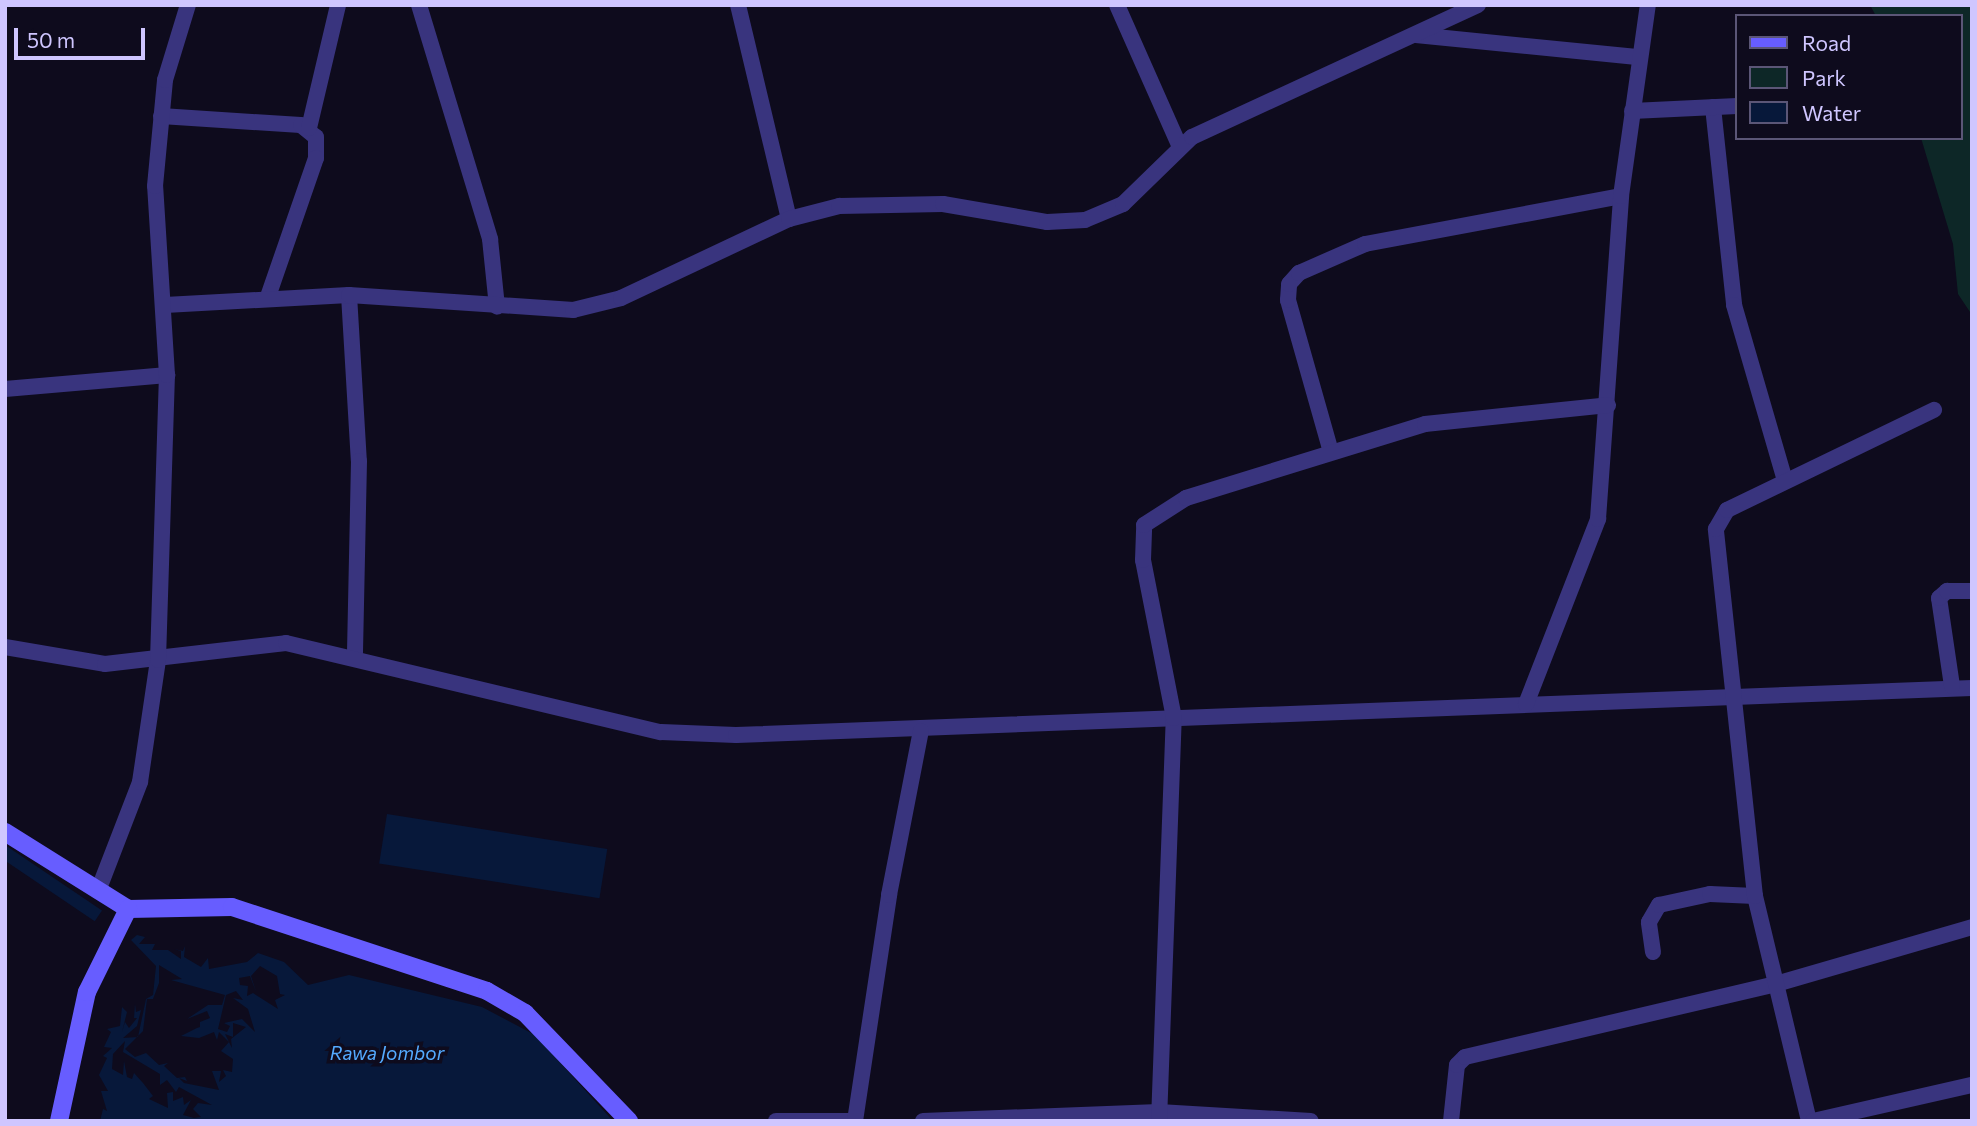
<!DOCTYPE html>
<style>
body{margin:0}
#map{position:relative;width:1977px;height:1126px;overflow:hidden;background:#0e0b1d;font-family:Commissioner,sans-serif}
div>[style]{position:absolute}
.green>*{inset:0;background:#0d2727}
.water>*{inset:0;background:#07183a;transform-origin:0 0}
.street>*{height:16px;margin:-8px;padding:0 8px;transform-origin:8px;border-radius:8px;background:#39347e}
.secondary>*{height:18px;margin:-9px;padding:0 9px;transform-origin:9px;border-radius:9px;background:#675dff}
span{translate:-50% -50%;white-space:nowrap;text-align:center;line-height:1.15;-webkit-text-stroke:7px #0e0b1d;paint-order:stroke}
.water-label{font-size:19px;color:#54aaff;font-style:italic}
.frame{position:absolute;inset:0;border:7px solid #cfc6ff;pointer-events:none}
.legend{position:absolute;left:1735px;top:14px;width:228px;height:126px;box-sizing:border-box;background:#0e0b1d;border:2px solid #5b5677;margin:0;padding:9px 12px;list-style:none;font-size:21px;color:#cfc6ff}
.legend li{display:flex;align-items:center;gap:14px;height:35px}
.legend b{width:35px;border:2px solid #5b5677}
.scale{position:absolute;left:14px;top:28px;width:131px;height:32px;box-sizing:border-box;border:4px solid #cfc6ff;border-top:0;padding-left:9px;font-size:21px;line-height:24px;white-space:nowrap;color:#cfc6ff;-webkit-text-stroke:5px #0e0b1d;paint-order:stroke}
</style>
<div id="map">
<div class="green">
<i style="clip-path:polygon(1870px 5px,1972px 5px,1972px 315px,1958px 294px,1953px 244px,1921px 138px,1961px 138px,1961px 16px,1876px 16px)"></i>
</div>
<div class="water">
<i style="left:387px;top:814px;width:223px;height:50px;rotate:9deg"></i>
<i style="left:5px;top:845px;width:117px;height:13px;rotate:34deg"></i>
<i style="clip-path:polygon(evenodd,137px 935px,145px 937px,139px 944px,155px 944px,152px 950px,168px 950px,181px 959px,181px 951px,174px 949px,183px 951px,185px 946px,184px 957px,201px 967px,208px 958px,209px 969px,247px 962px,258px 953px,284px 962px,308px 985px,349px 975px,482px 1007px,535px 1035px,613px 1121px,100px 1121px,103px 1109px,107px 1111px,101px 1091px,108px 1091px,99px 1075px,107px 1058px,103px 1056px,112px 1048px,104px 1047px,111px 1032px,107px 1029px,120px 1026px,122px 1007px,127px 1012px,122px 1032px,125px 1022px,129px 1028px,137px 1018px,134px 1018px,135px 1004px,136px 1012px,141px 1010px,137px 1026px,123px 1038px,138px 1037px,146px 999px,153px 995px,156px 966px,131px 940px,137px 935px,159px 965px,182px 979px,171px 980px,225px 995px,222px 1005px,208px 1005px,187px 1019px,207px 1011px,210px 1018px,200px 1022px,200px 1027px,175px 1035px,197px 1028px,181px 1036px,199px 1038px,214px 1032px,217px 1040px,219px 1032px,229px 1042px,225px 1034px,233px 1037px,233px 1023px,246px 1027px,231px 1039px,232px 1048px,229px 1042px,221px 1051px,233px 1059px,232px 1072px,223px 1070px,226px 1076px,219px 1082px,221px 1071px,212px 1071px,219px 1090px,184px 1083px,179px 1078px,187px 1081px,185px 1077px,177px 1078px,164px 1066px,168px 1063px,159px 1065px,146px 1053px,135px 1057px,125px 1049px,143px 1031px,147px 999px,153px 999px,159px 983px,159px 965px,137px 935px,260px 966px,277px 976px,280px 994px,285px 995px,275px 1000px,278px 1009px,253px 993px,247px 996px,248px 986px,240px 985px,239px 978px,250px 976px,256px 992px,251px 976px,260px 966px,137px 935px,236px 991px,243px 1000px,233px 998px,248px 1009px,255px 1032px,242px 1019px,224px 1023px,230px 1026px,227px 1032px,218px 1029px,226px 995px,236px 991px,137px 935px,125px 1041px,123px 1052px,160px 1074px,160px 1085px,167px 1080px,176px 1092px,179px 1087px,212px 1105px,198px 1103px,193px 1109px,201px 1117px,194px 1118px,183px 1115px,191px 1100px,184px 1105px,183px 1097px,173px 1101px,173px 1092px,167px 1093px,168px 1108px,149px 1099px,153px 1096px,143px 1083px,134px 1073px,132px 1079px,127px 1077px,124px 1061px,123px 1075px,112px 1069px,113px 1054px,125px 1041px)"></i>
</div>
<div class="street">
<i style="left:419px;top:5px;width:245px;rotate:73.1deg"></i>
<i style="left:490px;top:239px;width:68px;rotate:84.1deg"></i>
<i style="left:738px;top:5px;width:220px;rotate:76.6deg"></i>
<i style="left:1117px;top:5px;width:153px;rotate:66.1deg"></i>
<i style="left:1416px;top:35px;width:222px;rotate:5.7deg"></i>
<i style="left:1713px;top:107px;width:199px;rotate:83.9deg"></i>
<i style="left:1734px;top:305px;width:182px;rotate:73.8deg"></i>
<i style="left:1632px;top:111px;width:105px;rotate:-2.7deg"></i>
<i style="left:161px;top:116px;width:140px;rotate:3.7deg"></i>
<i style="left:301px;top:125px;width:19px;rotate:39deg"></i>
<i style="left:316px;top:137px;width:21px;rotate:90deg"></i>
<i style="left:316px;top:158px;width:147px;rotate:109.1deg"></i>
<i style="left:309px;top:128px;width:126px;rotate:-76.7deg"></i>
<i style="left:349px;top:295px;width:166px;rotate:86.6deg"></i>
<i style="left:359px;top:461px;width:195px;rotate:91.2deg"></i>
<i style="left:165px;top:305px;width:184px;rotate:-3.1deg"></i>
<i style="left:349px;top:295px;width:225px;rotate:3.8deg"></i>
<i style="left:573px;top:310px;width:49px;rotate:-14deg"></i>
<i style="left:621px;top:298px;width:186px;rotate:-25.2deg"></i>
<i style="left:789px;top:219px;width:52px;rotate:-14.6deg"></i>
<i style="left:839px;top:206px;width:104px;rotate:-1.1deg"></i>
<i style="left:943px;top:204px;width:106px;rotate:9.8deg"></i>
<i style="left:1047px;top:222px;width:38px;rotate:-3deg"></i>
<i style="left:1085px;top:220px;width:41px;rotate:-22.8deg"></i>
<i style="left:1123px;top:204px;width:96px;rotate:-44.2deg"></i>
<i style="left:1192px;top:137px;width:315px;rotate:-24.8deg"></i>
<i style="left:5px;top:389px;width:163px;rotate:-4.9deg"></i>
<i style="left:1331px;top:452px;width:158px;rotate:-105.8deg"></i>
<i style="left:1288px;top:300px;width:16px;rotate:-86deg"></i>
<i style="left:1289px;top:284px;width:15px;rotate:-48deg"></i>
<i style="left:1299px;top:273px;width:72px;rotate:-23.7deg"></i>
<i style="left:1365px;top:244px;width:260px;rotate:-10.6deg"></i>
<i style="left:5px;top:647px;width:101px;rotate:9.6deg"></i>
<i style="left:105px;top:664px;width:182px;rotate:-6.6deg"></i>
<i style="left:286px;top:643px;width:385px;rotate:13.4deg"></i>
<i style="left:661px;top:732px;width:75px;rotate:2.3deg"></i>
<i style="left:736px;top:735px;width:1237px;rotate:-2.18deg"></i>
<i style="left:1952px;top:686px;width:89px;rotate:-98.4deg"></i>
<i style="left:1939px;top:598px;width:11px;rotate:-41deg"></i>
<i style="left:1947px;top:591px;width:25px"></i>
<i style="left:1526px;top:704px;width:199px;rotate:-68.7deg"></i>
<i style="left:1598px;top:519px;width:324px;rotate:-85.9deg"></i>
<i style="left:1621px;top:196px;width:193px;rotate:-82deg"></i>
<i style="left:98px;top:891px;width:117px;rotate:-68.9deg"></i>
<i style="left:140px;top:782px;width:123px;rotate:-81.6deg"></i>
<i style="left:158px;top:660px;width:285px;rotate:-88.2deg"></i>
<i style="left:167px;top:375px;width:189px;rotate:-93.6deg"></i>
<i style="left:155px;top:186px;width:106px;rotate:-84.6deg"></i>
<i style="left:165px;top:80px;width:78px;rotate:-73deg"></i>
<i style="left:1653px;top:952px;width:30px;rotate:-98deg"></i>
<i style="left:1649px;top:922px;width:20px;rotate:-60deg"></i>
<i style="left:1659px;top:905px;width:52px;rotate:-12.2deg"></i>
<i style="left:1710px;top:894px;width:45px;rotate:2.5deg"></i>
<i style="left:776px;top:1121px;width:74px"></i>
<i style="left:855px;top:1121px;width:229px;rotate:-81.4deg"></i>
<i style="left:889px;top:895px;width:167px;rotate:-79deg"></i>
<i style="left:923px;top:1121px;width:236px;rotate:-2.2deg"></i>
<i style="left:1159px;top:1112px;width:152px;rotate:3.4deg"></i>
<i style="left:1159px;top:1121px;width:403px;rotate:-87.9deg"></i>
<i style="left:1174px;top:718px;width:161px;rotate:-101.1deg"></i>
<i style="left:1143px;top:560px;width:35px;rotate:-88deg"></i>
<i style="left:1144px;top:525px;width:50px;rotate:-32.7deg"></i>
<i style="left:1186px;top:498px;width:250px;rotate:-17.2deg"></i>
<i style="left:1425px;top:424px;width:184px;rotate:-5.9deg"></i>
<i style="left:1451px;top:1121px;width:56px;rotate:-83.9deg"></i>
<i style="left:1457px;top:1065px;width:11px;rotate:-45deg"></i>
<i style="left:1465px;top:1057px;width:319px;rotate:-13.2deg"></i>
<i style="left:1776px;top:984px;width:204px;rotate:-16.2deg"></i>
<i style="left:1809px;top:1121px;width:231px;rotate:-103.5deg"></i>
<i style="left:1755px;top:896px;width:369px;rotate:-96.1deg"></i>
<i style="left:1716px;top:529px;width:22px;rotate:-60deg"></i>
<i style="left:1727px;top:510px;width:230px;rotate:-25.8deg"></i>
<i style="left:1813px;top:1121px;width:163px;rotate:-12.8deg"></i>
</div>
<div class="secondary">
<i style="left:5px;top:832px;width:145px;rotate:32deg"></i>
<i style="left:128px;top:909px;width:104px;rotate:-1.1deg"></i>
<i style="left:232px;top:907px;width:268px;rotate:18.2deg"></i>
<i style="left:487px;top:991px;width:44px;rotate:30.1deg"></i>
<i style="left:525px;top:1013px;width:150px;rotate:46.1deg"></i>
<i style="left:59px;top:1121px;width:132px;rotate:-77.8deg"></i>
<i style="left:87px;top:992px;width:93px;rotate:-63.7deg"></i>
</div>
<div class="water-label">
<span style="left:387px;top:1053px">Rawa Jombor</span>
</div>
<div class="frame"></div>
<ul class="legend">
<li><b style="height:9px;background:#675dff"></b>Road</li>
<li><b style="height:19px;background:#0d2727"></b>Park</li>
<li><b style="height:19px;background:#07183a"></b>Water</li>
</ul>
<div class="scale">50 m</div>
</div>
